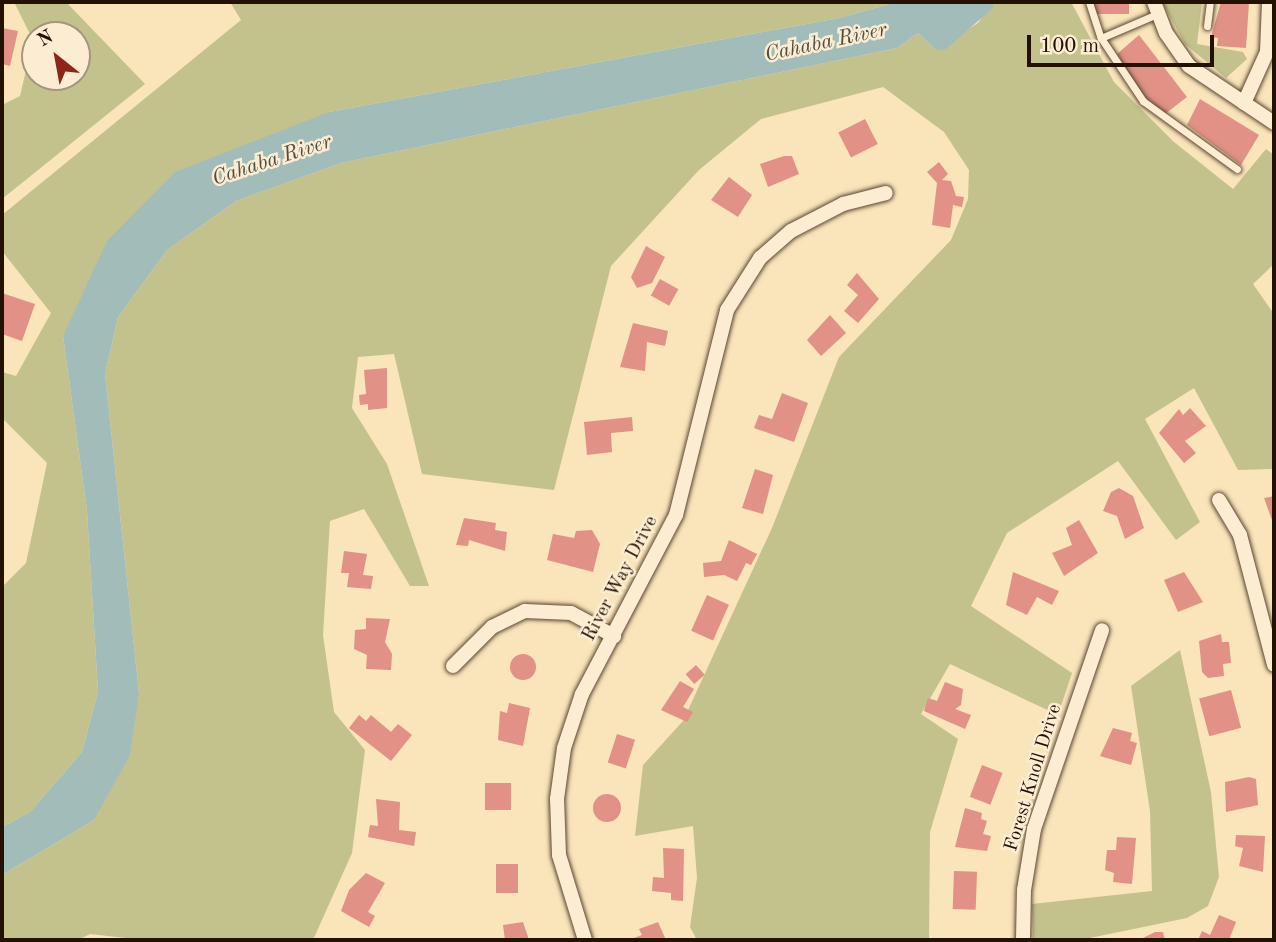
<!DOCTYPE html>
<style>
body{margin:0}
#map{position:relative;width:1276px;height:942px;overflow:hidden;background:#fae4ba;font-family:"Old Standard TT",serif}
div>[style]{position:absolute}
.green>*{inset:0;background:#c3c28c}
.water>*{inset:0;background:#a2bcb9}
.building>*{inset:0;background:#e19185;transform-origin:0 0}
.round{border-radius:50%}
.roads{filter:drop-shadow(0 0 2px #594631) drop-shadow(0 0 2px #594631)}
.service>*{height:7px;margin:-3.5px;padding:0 3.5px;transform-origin:3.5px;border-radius:3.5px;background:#fcedd2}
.minor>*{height:14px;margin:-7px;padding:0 7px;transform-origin:7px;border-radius:7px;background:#fcedd2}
span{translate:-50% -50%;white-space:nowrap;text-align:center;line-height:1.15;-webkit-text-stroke:5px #fcedd2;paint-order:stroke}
.street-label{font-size:19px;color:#231203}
.water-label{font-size:21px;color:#4f4e43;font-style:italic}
.frame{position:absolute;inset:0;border:4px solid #231203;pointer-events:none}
.north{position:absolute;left:21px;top:21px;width:70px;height:70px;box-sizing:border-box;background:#fcedd2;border:2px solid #a5957f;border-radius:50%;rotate:329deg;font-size:19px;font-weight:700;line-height:28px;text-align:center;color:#231203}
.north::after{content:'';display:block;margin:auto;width:24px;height:32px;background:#8f2418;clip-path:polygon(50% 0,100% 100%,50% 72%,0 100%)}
.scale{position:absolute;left:1027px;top:35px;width:187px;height:32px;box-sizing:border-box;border:4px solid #231203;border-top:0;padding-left:9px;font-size:21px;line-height:24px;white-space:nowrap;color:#231203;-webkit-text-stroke:5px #fcedd2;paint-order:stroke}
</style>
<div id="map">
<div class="green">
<i style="clip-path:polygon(evenodd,14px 2px,66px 2px,145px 84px,2px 199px,2px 105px,20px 96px,33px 40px,14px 2px,35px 35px,77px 35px,77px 77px,35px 77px,35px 35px)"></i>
<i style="clip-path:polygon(230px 2px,897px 2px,839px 18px,329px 112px,63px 336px,87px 511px,98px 692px,82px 752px,30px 812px,2px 827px,2px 587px,26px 563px,47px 463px,2px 418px,2px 372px,16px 376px,51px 313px,2px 251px,2px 215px,241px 20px)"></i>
<i style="clip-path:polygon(993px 2px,1071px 2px,1114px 82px,1174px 142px,1233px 189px,1266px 149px,1274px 155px,1274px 264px,1253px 284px,1274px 314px,1274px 469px,1238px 470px,1194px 388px,1145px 419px,1200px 522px,1176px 540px,1118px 461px,1007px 533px,971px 606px,1072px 673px,1058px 715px,950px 664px,921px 714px,958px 739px,930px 832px,929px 940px,697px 940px,690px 927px,697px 878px,693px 826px,635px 836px,643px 765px,683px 721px,772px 528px,839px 357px,951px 240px,968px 199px,969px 170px,944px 132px,883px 87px,761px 119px,699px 170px,611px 266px,554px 490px,422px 474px,394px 354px,358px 357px,352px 408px,387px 464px,429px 586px,410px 586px,364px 509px,330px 521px,323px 635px,334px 712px,365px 750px,352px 853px,313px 940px,143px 940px,90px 934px,78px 940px,2px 940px,2px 875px,94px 820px,139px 693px,105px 374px,118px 317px,167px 250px,236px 201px,341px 163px,897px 48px,918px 33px,936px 50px,978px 23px)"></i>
<i style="clip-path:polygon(1162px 2px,1202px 2px,1197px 44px,1243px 52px,1247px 59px,1226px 78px,1185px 44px)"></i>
<i style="clip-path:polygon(1180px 650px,1211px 792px,1219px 877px,1208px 906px,1187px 918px,1080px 940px,1033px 940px,1032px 904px,1152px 891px,1150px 811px,1131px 686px)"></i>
</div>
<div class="water">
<i style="clip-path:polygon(897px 2px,993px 2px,993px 8px,946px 49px,936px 50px,918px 33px,897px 48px,341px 163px,236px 201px,167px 250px,118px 317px,105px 374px,139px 693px,130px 755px,94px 820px,2px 875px,2px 827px,30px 812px,82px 752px,98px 692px,87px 511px,63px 336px,107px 241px,175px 172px,329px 112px,839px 18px)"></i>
</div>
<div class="building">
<i style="left:1094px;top:2px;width:35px;height:12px"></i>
<i style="clip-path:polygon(1221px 2px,1249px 2px,1246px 48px,1217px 46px,1218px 38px,1211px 37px)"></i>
<i style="clip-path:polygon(2px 28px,18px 31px,10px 66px,2px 64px)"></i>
<i style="clip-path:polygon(1139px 35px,1187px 97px,1165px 114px,1141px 94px,1117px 54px)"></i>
<i style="clip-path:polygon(1200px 99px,1259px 135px,1241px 165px,1187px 125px)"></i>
<i style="left:865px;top:119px;width:28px;height:30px;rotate:63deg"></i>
<i style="clip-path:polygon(784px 156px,792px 156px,799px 174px,768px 187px,760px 164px)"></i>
<i style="clip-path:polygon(939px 162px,948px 174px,942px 180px,951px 181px,956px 196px,964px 197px,962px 207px,953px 205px,950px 228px,932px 225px,937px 183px,927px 172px)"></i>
<i style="clip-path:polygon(729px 177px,752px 195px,738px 217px,711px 200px)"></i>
<i style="clip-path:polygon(646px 246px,665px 257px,652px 283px,637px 288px,631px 277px)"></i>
<i style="clip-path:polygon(857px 273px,879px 299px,858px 323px,844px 311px,858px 295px,847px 285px)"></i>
<i style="left:660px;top:279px;width:21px;height:19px;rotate:29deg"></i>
<i style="clip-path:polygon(2px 293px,35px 304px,22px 341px,2px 334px)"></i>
<i style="clip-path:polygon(830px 315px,846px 333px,821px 356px,807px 340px)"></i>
<i style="clip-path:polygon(633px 323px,668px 331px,665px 346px,647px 342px,645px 371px,620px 367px)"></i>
<i style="clip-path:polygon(387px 368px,387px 408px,368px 410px,368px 404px,360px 405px,359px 395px,366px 394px,364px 370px)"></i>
<i style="clip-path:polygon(782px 393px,808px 403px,794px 442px,754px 428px,759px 415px,772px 419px)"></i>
<i style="clip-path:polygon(1190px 408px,1206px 426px,1185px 441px,1196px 453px,1184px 463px,1159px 433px,1179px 409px,1183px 415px)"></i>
<i style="clip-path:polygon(632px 417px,633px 431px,611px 433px,612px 452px,587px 455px,584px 422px)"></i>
<i style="clip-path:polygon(755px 469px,773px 475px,763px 514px,742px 508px)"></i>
<i style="clip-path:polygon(1119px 488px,1133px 496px,1144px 528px,1125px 539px,1117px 516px,1103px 511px,1111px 492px)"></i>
<i style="clip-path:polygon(1274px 496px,1274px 523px,1273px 523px,1264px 498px)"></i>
<i style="clip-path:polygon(464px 518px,496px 523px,495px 530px,507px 532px,505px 551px,469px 540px,468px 546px,456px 545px)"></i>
<i style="clip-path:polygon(1079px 520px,1098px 553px,1064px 576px,1052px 553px,1072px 545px,1066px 528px)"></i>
<i style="clip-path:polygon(592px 530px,600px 544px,593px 572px,547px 560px,553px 534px,574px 538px,576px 531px)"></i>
<i style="clip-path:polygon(729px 540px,757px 554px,751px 565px,746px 563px,737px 581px,724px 575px,704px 577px,703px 563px,721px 561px)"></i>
<i style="clip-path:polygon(344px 551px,367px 554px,363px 575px,373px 576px,371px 589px,347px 587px,349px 573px,341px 573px)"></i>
<i style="clip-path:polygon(1013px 572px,1059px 591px,1052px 605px,1037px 597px,1027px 615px,1006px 605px)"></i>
<i style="clip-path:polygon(1184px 572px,1203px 602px,1178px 612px,1164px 580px)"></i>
<i style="left:707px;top:595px;width:24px;height:39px;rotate:24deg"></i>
<i style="clip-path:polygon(366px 618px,390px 619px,385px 642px,392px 654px,391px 670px,366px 669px,367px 655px,354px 649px,355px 630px,366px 629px)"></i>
<i style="clip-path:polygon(1221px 634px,1222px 642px,1229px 642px,1231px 663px,1223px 664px,1224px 676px,1208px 678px,1202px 672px,1199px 641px)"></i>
<i class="round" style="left:510px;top:654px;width:26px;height:26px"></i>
<i style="left:696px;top:665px;width:13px;height:14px;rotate:48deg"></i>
<i style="clip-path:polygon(680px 681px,694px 689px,683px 707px,693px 712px,687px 722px,661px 710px)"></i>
<i style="clip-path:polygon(945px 682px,963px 689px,961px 705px,955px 709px,971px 715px,965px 729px,924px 711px,928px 698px,937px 701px)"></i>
<i style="left:1231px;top:690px;width:39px;height:33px;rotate:75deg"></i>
<i style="clip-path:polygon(509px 703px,530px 708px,523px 746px,498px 740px,500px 711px,507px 713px)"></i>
<i style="clip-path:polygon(359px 715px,366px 721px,371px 715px,391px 732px,398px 724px,412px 735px,391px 761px,349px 728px)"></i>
<i style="clip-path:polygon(1113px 728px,1132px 733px,1130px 741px,1137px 743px,1131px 765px,1100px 756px)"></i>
<i style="left:617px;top:734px;width:19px;height:30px;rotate:18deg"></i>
<i style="left:982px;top:765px;width:22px;height:34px;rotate:21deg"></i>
<i style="clip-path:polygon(1249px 777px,1256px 779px,1258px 805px,1226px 812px,1225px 782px)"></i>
<i style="left:485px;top:783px;width:26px;height:27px"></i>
<i class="round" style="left:593px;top:794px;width:28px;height:28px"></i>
<i style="clip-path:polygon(376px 799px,400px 802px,399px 830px,416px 832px,414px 846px,368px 837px,370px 825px,378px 826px)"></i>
<i style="clip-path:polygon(965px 808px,982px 813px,981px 819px,987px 821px,983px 834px,991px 836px,987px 851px,955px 847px)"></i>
<i style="clip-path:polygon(1236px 835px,1265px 836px,1263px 872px,1239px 866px,1243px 848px,1235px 846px)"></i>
<i style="clip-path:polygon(1117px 837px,1136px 838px,1132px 884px,1113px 882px,1114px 873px,1105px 870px,1107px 850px,1116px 850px)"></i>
<i style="clip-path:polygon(663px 848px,684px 849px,683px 901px,671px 900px,671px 893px,652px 891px,653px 877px,664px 878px)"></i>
<i style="left:496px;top:864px;width:22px;height:29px"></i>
<i style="left:954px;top:871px;width:23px;height:38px;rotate:2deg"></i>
<i style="clip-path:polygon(366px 873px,385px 883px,368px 912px,375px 916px,369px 927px,341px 911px,349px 890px)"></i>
<i style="clip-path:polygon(1219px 915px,1236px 922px,1229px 940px,1198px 940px,1202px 931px,1210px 935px)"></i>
<i style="clip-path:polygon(523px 922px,529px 940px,505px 940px,503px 925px)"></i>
<i style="clip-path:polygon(658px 922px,666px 940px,629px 940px,642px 935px,639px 929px)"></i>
<i style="clip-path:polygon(1155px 932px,1163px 932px,1165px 940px,1139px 940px)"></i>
</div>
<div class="roads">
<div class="service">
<i style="left:1089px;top:2px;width:38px;rotate:72deg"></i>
<i style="left:1157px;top:14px;width:61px;rotate:156.8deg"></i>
<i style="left:1101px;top:38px;width:76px;rotate:56.3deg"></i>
<i style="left:1143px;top:101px;width:116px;rotate:35.9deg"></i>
<i style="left:1207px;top:26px;width:24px;rotate:-83deg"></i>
</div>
<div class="minor">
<i style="left:1154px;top:2px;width:33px;rotate:69deg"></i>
<i style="left:1166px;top:33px;width:40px;rotate:55.1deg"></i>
<i style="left:1189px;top:66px;width:102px;rotate:33.8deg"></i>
<i style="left:1244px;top:103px;width:56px;rotate:-65.7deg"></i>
<i style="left:1267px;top:52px;width:50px;rotate:-87.7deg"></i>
<i style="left:1219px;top:500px;width:41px;rotate:59deg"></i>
<i style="left:1240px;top:535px;width:134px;rotate:75.3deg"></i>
<i style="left:453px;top:666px;width:55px;rotate:-45deg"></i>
<i style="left:492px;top:627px;width:37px;rotate:-26deg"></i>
<i style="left:525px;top:611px;width:46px;rotate:2.5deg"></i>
<i style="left:571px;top:613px;width:49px;rotate:28.1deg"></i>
<i style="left:585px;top:940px;width:89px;rotate:-107deg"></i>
<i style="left:559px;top:855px;width:56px;rotate:-92deg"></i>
<i style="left:557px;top:799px;width:51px;rotate:-82.2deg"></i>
<i style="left:564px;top:748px;width:57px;rotate:-71.6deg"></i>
<i style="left:582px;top:694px;width:202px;rotate:-62.3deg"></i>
<i style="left:676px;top:515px;width:211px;rotate:-76deg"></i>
<i style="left:727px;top:310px;width:62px;rotate:-57.6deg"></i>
<i style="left:760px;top:258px;width:41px;rotate:-41.1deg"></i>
<i style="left:791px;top:231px;width:59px;rotate:-27.4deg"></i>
<i style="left:843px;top:204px;width:44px;rotate:-14.3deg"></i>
<i style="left:1023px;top:940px;width:50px;rotate:-88.9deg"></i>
<i style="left:1024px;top:890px;width:62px;rotate:-80.7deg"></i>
<i style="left:1034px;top:829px;width:210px;rotate:-71.1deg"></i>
</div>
</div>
<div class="street-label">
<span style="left:621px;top:579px;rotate:-62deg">River Way Drive</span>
<span style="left:1034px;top:778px;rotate:-73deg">Forest Knoll Drive</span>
</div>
<div class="water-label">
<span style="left:826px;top:43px;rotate:-12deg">Cahaba River</span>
<span style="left:272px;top:161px;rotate:-18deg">Cahaba River</span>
</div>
<div class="frame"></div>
<div class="north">N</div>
<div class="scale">100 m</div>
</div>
